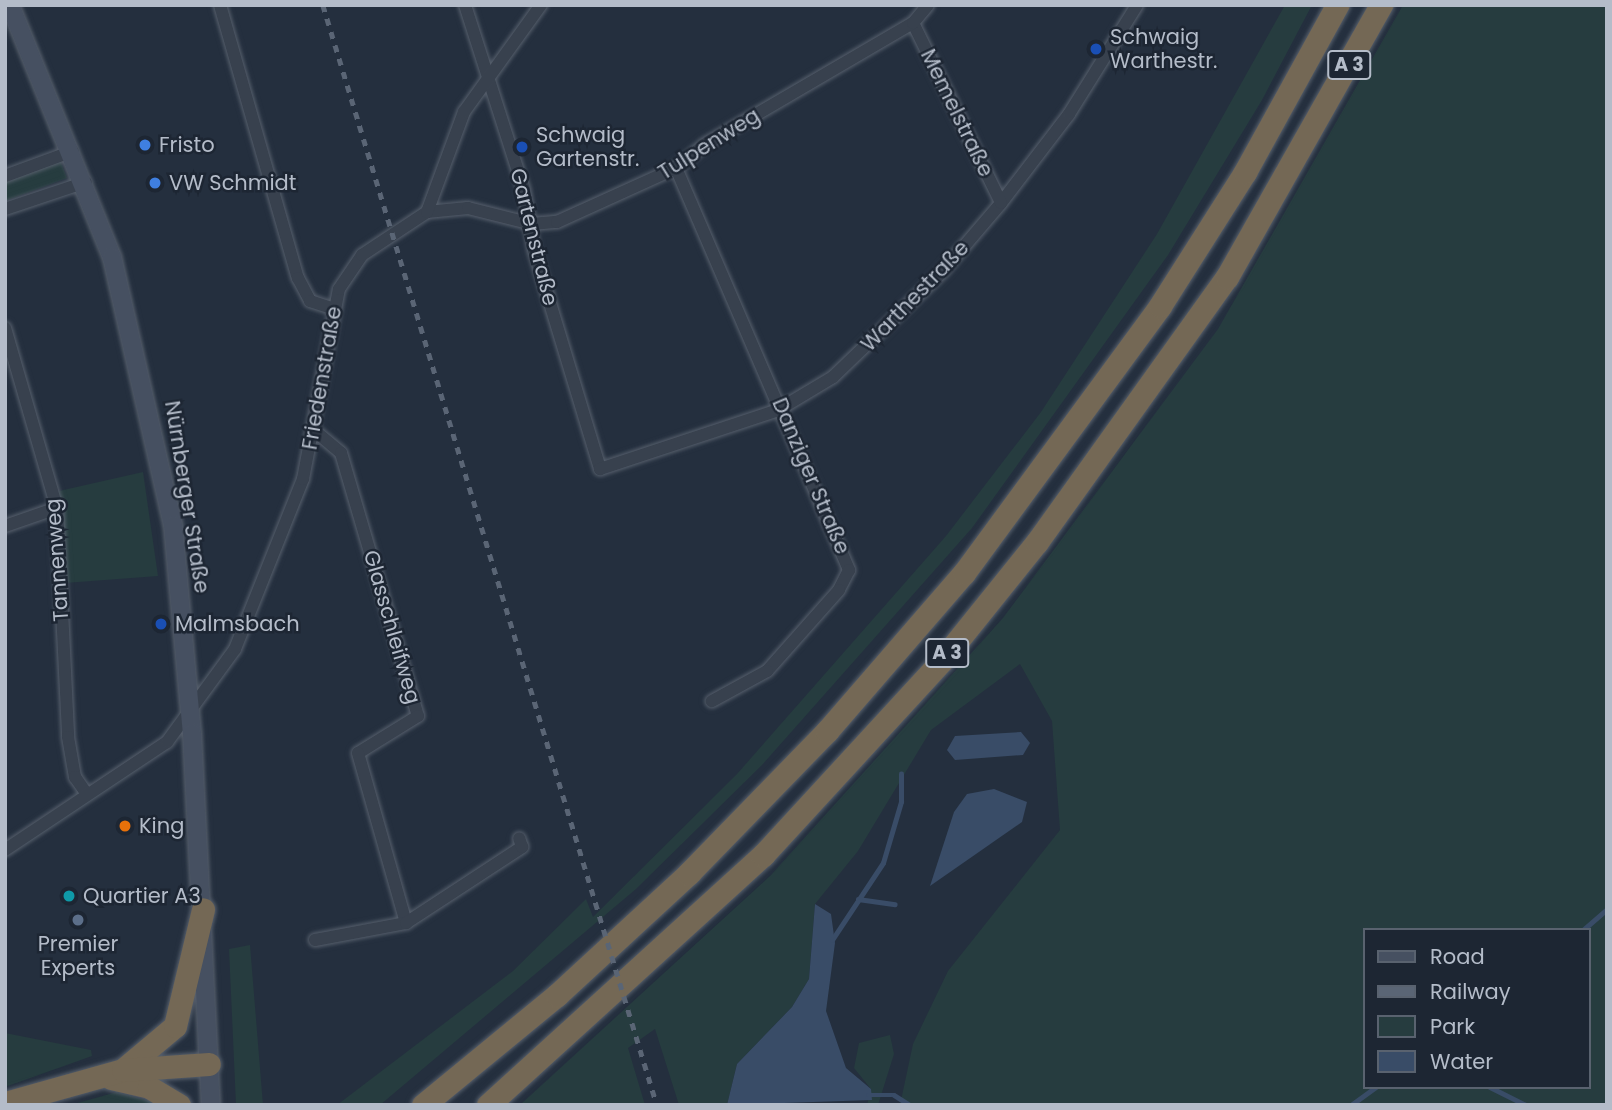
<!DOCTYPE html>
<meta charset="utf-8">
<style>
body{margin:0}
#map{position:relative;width:1612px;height:1110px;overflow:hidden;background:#242f3e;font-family:Poppins,sans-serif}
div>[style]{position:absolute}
.green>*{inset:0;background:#263c3f}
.water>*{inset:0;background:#394c67}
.stream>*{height:4.5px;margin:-2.25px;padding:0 2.25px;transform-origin:2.25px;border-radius:2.25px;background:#394c67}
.roads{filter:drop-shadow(0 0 2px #565f6c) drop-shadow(0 0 2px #565f6c)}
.minor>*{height:12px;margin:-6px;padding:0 6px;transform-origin:6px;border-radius:6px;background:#38414e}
.secondary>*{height:18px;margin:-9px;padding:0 9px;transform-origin:9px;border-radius:9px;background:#465061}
.motorway>*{height:23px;margin:-11.5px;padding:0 11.5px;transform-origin:11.5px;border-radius:11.5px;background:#746855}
.rail>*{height:4.5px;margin-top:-2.25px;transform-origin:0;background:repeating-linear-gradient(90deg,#5a6575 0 7px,transparent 0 14px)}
.dots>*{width:19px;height:19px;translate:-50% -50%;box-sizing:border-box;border:4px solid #1d2633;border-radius:50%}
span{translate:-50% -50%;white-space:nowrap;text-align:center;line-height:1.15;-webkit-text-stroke:5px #1d2633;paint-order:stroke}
.shield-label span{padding:2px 5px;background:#1d2633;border:2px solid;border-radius:5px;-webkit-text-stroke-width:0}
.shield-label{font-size:19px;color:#b4bcc9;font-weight:700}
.poi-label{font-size:21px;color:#b4bcc9}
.left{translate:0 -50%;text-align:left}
.street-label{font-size:21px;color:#b4bcc9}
.frame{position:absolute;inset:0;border:7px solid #b4bcc9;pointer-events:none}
.legend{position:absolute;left:1363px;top:928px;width:228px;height:161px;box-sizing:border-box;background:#1d2633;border:2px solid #59626f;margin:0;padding:9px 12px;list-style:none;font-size:21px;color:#b4bcc9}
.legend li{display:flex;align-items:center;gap:14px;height:35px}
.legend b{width:35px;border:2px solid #59626f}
</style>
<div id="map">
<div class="green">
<i style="clip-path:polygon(1285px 5px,1312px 5px,1262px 100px,1168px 255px,972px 528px,762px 765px,636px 889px,380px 1105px,337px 1105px,513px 971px,586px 899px,593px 917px,737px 774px,946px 536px,1041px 412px,1157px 234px)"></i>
<i style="clip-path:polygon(evenodd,1403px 5px,1607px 5px,1607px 1105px,900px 1105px,913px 1044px,948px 971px,1060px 830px,1052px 721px,1020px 664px,931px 730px,858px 851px,815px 904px,809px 979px,792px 1007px,737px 1064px,727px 1105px,679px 1105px,655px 1029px,628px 1048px,645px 1105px,520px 1105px,771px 875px,1003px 618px,1218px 329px,1403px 5px,1365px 930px,1589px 930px,1589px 1087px,1365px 1087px,1365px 930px)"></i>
<i style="clip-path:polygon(60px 160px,67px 178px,5px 201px,5px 179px)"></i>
<i style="clip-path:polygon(143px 472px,158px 576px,65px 583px,59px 491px)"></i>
<i style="clip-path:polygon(250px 945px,263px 1105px,236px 1105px,229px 949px)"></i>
<i style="clip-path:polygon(5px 1033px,91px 1050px,92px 1056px,5px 1087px)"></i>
<i style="clip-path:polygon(890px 1035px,894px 1054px,878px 1105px,867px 1105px,871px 1089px,854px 1068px,859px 1043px)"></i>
<i style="clip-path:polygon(117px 1092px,163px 1105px,70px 1105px)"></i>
</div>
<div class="water">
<i style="clip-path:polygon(1021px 732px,1030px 743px,1023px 755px,955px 760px,947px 750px,955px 736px)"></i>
<i style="clip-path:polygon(994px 789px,1027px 802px,1022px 822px,930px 886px,954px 812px,967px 794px)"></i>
<i style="clip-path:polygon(815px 904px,831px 914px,835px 943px,826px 1011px,846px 1068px,871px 1089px,872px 1100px,727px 1105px,737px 1064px,792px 1007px,809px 979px)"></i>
</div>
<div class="stream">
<i style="left:858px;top:899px;width:37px;rotate:8deg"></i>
<i style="left:1583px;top:930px;width:32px;rotate:-41deg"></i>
<i style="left:832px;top:940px;width:92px;rotate:-56.5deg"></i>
<i style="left:883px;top:863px;width:64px;rotate:-73.6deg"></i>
<i style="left:901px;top:802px;width:28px;rotate:-90deg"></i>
<i style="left:1490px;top:1087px;width:40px;rotate:26.6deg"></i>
<i style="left:868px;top:1095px;width:26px"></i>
<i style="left:894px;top:1095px;width:19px;rotate:32deg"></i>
<i style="left:1351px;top:1105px;width:31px;rotate:-36deg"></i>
</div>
<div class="roads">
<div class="minor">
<i style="left:220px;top:5px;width:284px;rotate:74.1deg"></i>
<i style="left:298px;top:278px;width:26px;rotate:62deg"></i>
<i style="left:310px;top:301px;width:23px;rotate:18deg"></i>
<i style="left:465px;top:5px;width:194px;rotate:72.3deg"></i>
<i style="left:524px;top:190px;width:61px;rotate:80.5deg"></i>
<i style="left:534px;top:250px;width:229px;rotate:73.2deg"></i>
<i style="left:600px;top:469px;width:188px;rotate:-18.3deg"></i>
<i style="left:778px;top:410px;width:64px;rotate:-31deg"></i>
<i style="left:833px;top:377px;width:153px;rotate:-43.9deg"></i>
<i style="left:943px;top:271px;width:89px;rotate:-49.5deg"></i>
<i style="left:1001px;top:203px;width:112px;rotate:-52.6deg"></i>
<i style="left:1069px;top:114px;width:128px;rotate:-58deg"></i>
<i style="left:913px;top:23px;width:200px;rotate:63.9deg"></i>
<i style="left:676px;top:168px;width:438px;rotate:66.7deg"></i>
<i style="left:849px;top:570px;width:22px;rotate:117deg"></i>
<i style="left:839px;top:590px;width:108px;rotate:131.6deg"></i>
<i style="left:767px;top:671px;width:63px;rotate:151.4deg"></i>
<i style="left:5px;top:176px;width:72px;rotate:-20.2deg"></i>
<i style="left:5px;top:209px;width:85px;rotate:-18.4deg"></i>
<i style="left:427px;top:212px;width:41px;rotate:-5.6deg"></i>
<i style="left:468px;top:208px;width:66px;rotate:14deg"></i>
<i style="left:532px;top:224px;width:25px;rotate:-5deg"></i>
<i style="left:557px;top:222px;width:131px;rotate:-24.4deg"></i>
<i style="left:676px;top:168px;width:36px;rotate:-39deg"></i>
<i style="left:704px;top:145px;width:242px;rotate:-30.3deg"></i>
<i style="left:913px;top:23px;width:23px;rotate:-50deg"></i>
<i style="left:5px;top:328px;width:187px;rotate:73.9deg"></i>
<i style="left:57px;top:508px;width:229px;rotate:87.2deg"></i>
<i style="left:68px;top:737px;width:41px;rotate:80.1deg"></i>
<i style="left:75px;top:777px;width:21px;rotate:55deg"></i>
<i style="left:315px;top:431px;width:34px;rotate:40deg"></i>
<i style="left:341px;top:453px;width:274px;rotate:73.7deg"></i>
<i style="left:418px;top:716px;width:70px;rotate:148.3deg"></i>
<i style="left:358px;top:753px;width:177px;rotate:74.2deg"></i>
<i style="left:5px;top:526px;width:55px;rotate:-19.1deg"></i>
<i style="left:5px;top:850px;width:195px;rotate:-33.7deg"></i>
<i style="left:167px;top:742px;width:115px;rotate:-53.8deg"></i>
<i style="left:235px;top:649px;width:183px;rotate:-68.2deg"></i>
<i style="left:303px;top:479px;width:193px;rotate:-79.3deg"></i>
<i style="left:339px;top:289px;width:41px;rotate:-55.9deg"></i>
<i style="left:362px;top:255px;width:78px;rotate:-33.5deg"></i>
<i style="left:427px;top:212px;width:107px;rotate:-69.7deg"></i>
<i style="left:464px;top:112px;width:132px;rotate:-54.3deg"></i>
<i style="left:315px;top:940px;width:93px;rotate:-10.6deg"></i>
<i style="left:406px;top:923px;width:139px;rotate:-33.2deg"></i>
<i style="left:522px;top:847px;width:9px;rotate:-108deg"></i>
</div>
<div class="secondary">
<i style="left:10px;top:5px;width:272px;rotate:68deg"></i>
<i style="left:112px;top:257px;width:275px;rotate:77.2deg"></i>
<i style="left:173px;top:525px;width:209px;rotate:84.8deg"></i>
<i style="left:192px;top:733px;width:372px;rotate:87.1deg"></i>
</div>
<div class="motorway">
<i style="left:125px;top:1068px;width:65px;rotate:-40deg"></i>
<i style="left:175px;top:1026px;width:120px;rotate:-76.5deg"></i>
<i style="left:111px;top:1078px;width:39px;rotate:13deg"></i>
<i style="left:149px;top:1087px;width:35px;rotate:31deg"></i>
<i style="left:5px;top:1103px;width:123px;rotate:-15.6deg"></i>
<i style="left:123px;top:1070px;width:86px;rotate:-4deg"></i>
<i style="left:423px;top:1105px;width:173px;rotate:-39.4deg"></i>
<i style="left:557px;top:995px;width:180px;rotate:-42.7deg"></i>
<i style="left:689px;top:873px;width:198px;rotate:-45.8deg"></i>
<i style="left:827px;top:731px;width:209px;rotate:-49.1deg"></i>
<i style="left:964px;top:573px;width:331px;rotate:-53.7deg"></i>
<i style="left:1160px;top:306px;width:159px;rotate:-57.6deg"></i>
<i style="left:1245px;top:172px;width:191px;rotate:-61.1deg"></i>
<i style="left:488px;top:1105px;width:372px;rotate:-42.3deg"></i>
<i style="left:763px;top:855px;width:265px;rotate:-47.4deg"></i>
<i style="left:942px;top:660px;width:151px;rotate:-51.2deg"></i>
<i style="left:1037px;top:542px;width:326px;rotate:-54.4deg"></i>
<i style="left:1227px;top:277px;width:313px;rotate:-60.5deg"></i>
</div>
</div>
<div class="rail">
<i style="left:323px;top:5px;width:1150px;rotate:73.11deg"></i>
</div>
<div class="dots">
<i style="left:1096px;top:49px;background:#1a4fb4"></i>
<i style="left:145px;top:145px;background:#3f7fe0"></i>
<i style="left:522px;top:147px;background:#1a4fb4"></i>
<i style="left:155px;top:183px;background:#3f7fe0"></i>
<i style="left:161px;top:624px;background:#1a4fb4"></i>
<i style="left:125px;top:826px;background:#e8710a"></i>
<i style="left:69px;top:896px;background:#0f9aa8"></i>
<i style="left:78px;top:920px;background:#5c6f8a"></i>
</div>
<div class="shield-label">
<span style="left:1349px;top:65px">A 3</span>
<span style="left:947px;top:653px">A 3</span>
</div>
<div class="poi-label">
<span class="left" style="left:1110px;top:49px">Schwaig<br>Warthestr.</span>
<span class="left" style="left:536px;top:147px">Schwaig<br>Gartenstr.</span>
<span class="left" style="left:159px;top:145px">Fristo</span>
<span class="left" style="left:169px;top:183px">VW Schmidt</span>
<span class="left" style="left:175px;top:624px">Malmsbach</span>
<span class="left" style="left:139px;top:826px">King</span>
<span class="left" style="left:83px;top:896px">Quartier A3</span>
<span style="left:78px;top:956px">Premier<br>Experts</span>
</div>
<div class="street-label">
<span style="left:957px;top:113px;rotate:64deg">Memelstraße</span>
<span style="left:709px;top:144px;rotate:-32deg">Tulpenweg</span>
<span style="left:534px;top:237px;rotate:76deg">Gartenstraße</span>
<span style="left:915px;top:296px;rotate:-46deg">Warthestraße</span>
<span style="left:322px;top:378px;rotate:-80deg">Friedenstraße</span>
<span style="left:811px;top:476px;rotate:67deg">Danziger Straße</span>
<span style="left:187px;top:497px;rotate:81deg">Nürnberger Straße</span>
<span style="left:57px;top:560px;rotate:-94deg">Tannenweg</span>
<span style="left:392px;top:627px;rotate:74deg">Glasschleifweg</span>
</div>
<div class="frame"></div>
<ul class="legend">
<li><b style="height:9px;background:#465061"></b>Road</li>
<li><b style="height:9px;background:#5a6575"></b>Railway</li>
<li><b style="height:19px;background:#263c3f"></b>Park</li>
<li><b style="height:19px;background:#394c67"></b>Water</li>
</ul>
</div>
